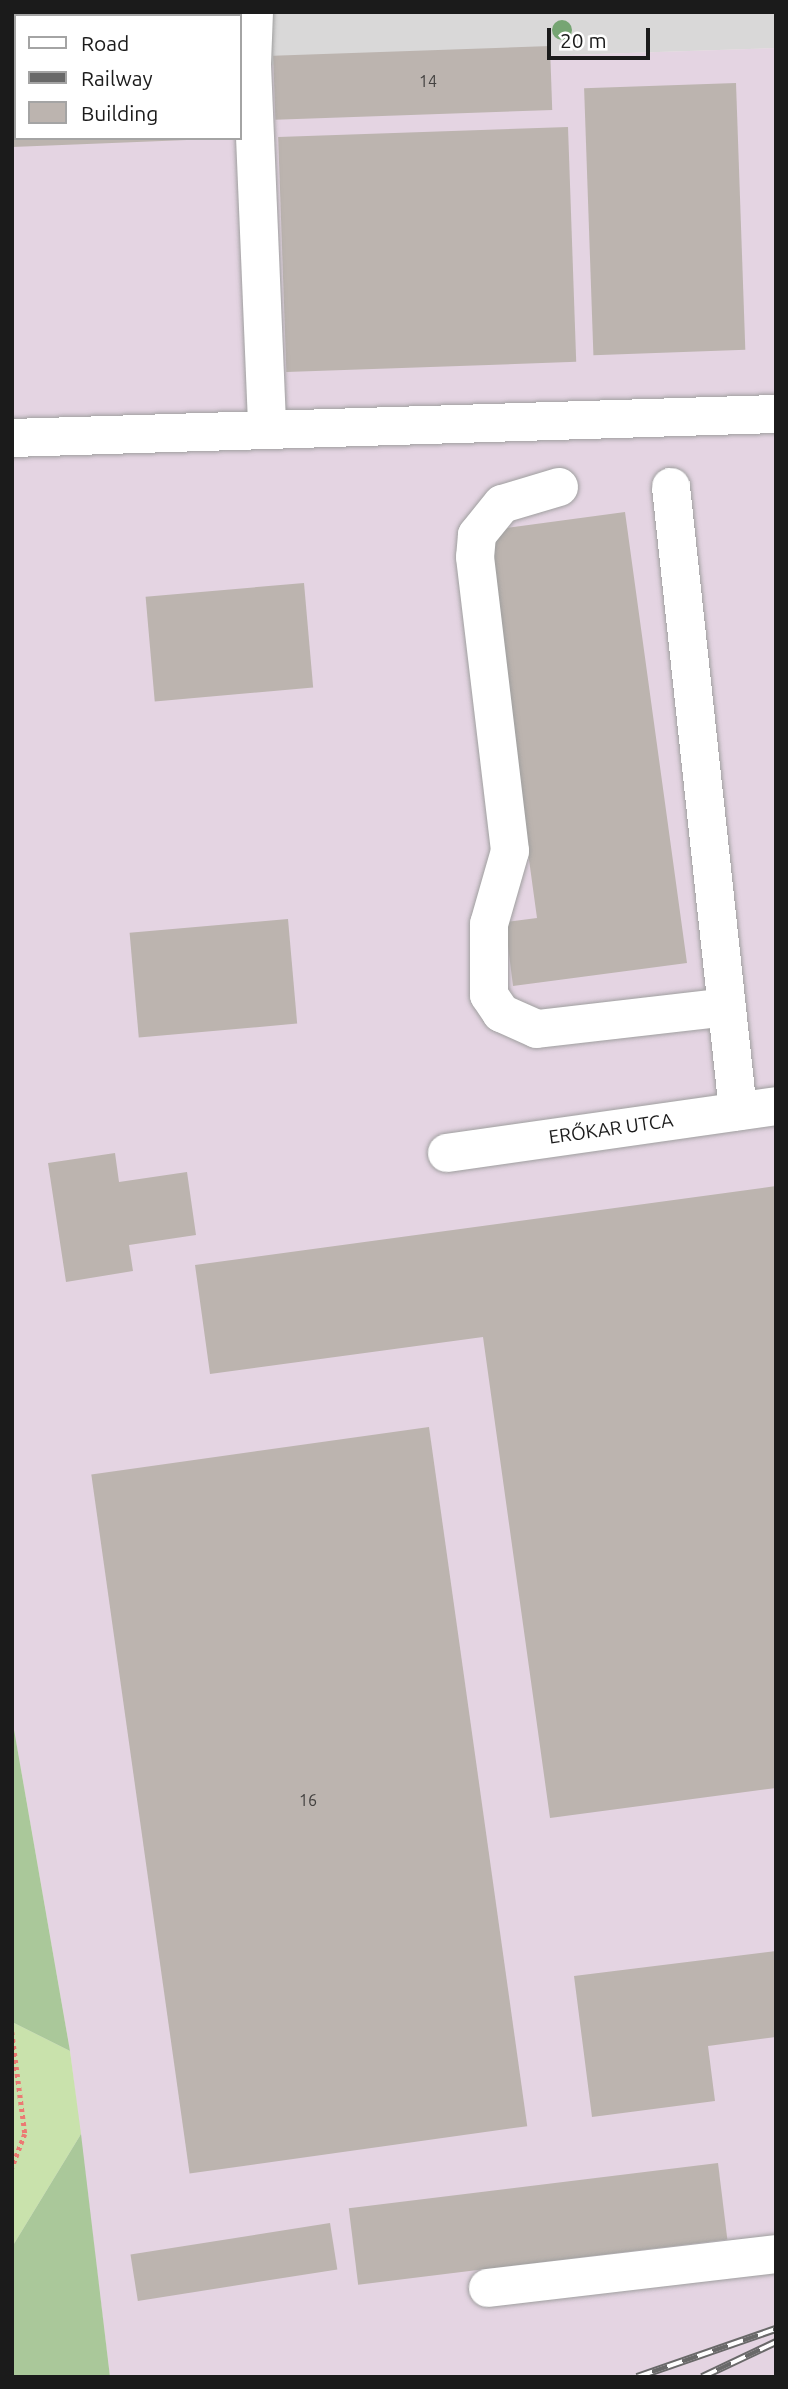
<!DOCTYPE html>
<meta charset="utf-8">
<style>
body{margin:0}
#map{position:relative;width:788px;height:2389px;overflow:hidden;background:#ece8e2;font-family:Ubuntu,sans-serif}
div>[style]{position:absolute}
.residential>*{inset:0;background:#d9d8d8}
.industrial>*{inset:0;background:#e4d4e2}
.grass>*{inset:0;background:#c9e2ac}
.forest>*{inset:0;background:#aac89a}
.building>*{inset:0;background:#bcb4af;transform-origin:0 0}
.path>*{height:4.5px;margin-top:-2.25px;transform-origin:0;background:repeating-linear-gradient(90deg,#ec7973 0 3.5px,transparent 0 7px)}
.roads{filter:drop-shadow(0 0 2px #9f9f9f) drop-shadow(0 0 2px #9f9f9f)}
.minor>*{height:38px;margin:-19px;padding:0 19px;transform-origin:19px;border-radius:19px;background:#fff}
.rail>*{height:8px;margin-top:-4px;transform-origin:0;background:repeating-linear-gradient(90deg,#fff 0 16px,#696969 0 32px);box-sizing:border-box;border-block:2px solid #696969}
.trees>*{width:20px;height:20px;margin:-10px;border-radius:50%;background:#76a573}
span{translate:-50% -50%;white-space:nowrap;text-align:center;line-height:1.15;-webkit-text-stroke:7px #fff;paint-order:stroke}
.number-label{font-size:16px;color:#434140}
.number-label span{-webkit-text-stroke-width:0}
.street-label{font-size:19px;color:#1b1b1b}
.frame{position:absolute;inset:0;border:14px solid #1b1b1b;pointer-events:none}
.legend{position:absolute;left:14px;top:14px;width:228px;height:126px;box-sizing:border-box;background:#fff;border:2px solid #a4a4a4;margin:0;padding:9px 12px;list-style:none;font-size:21px;color:#1b1b1b}
.legend li{display:flex;align-items:center;gap:14px;height:35px}
.legend b{width:35px;border:2px solid #a4a4a4}
.scale{position:absolute;left:547px;top:28px;width:103px;height:32px;box-sizing:border-box;border:4px solid #1b1b1b;border-top:0;padding-left:9px;font-size:21px;line-height:24px;white-space:nowrap;color:#1b1b1b;-webkit-text-stroke:5px #fff;paint-order:stroke}
</style>
<div id="map">
<div class="residential">
<i style="clip-path:polygon(12px 12px,776px 12px,776px 48px,240px 66px,240px 16px,16px 16px,12px 73px)"></i>
</div>
<div class="industrial">
<i style="clip-path:polygon(776px 48px,776px 2377px,110px 2377px,70px 2051px,12px 1718px,12px 73px,16px 73px,16px 138px,240px 138px,240px 66px)"></i>
</div>
<div class="grass">
<i style="clip-path:polygon(12px 2022px,70px 2051px,81px 2134px,12px 2247px)"></i>
</div>
<div class="forest">
<i style="clip-path:polygon(12px 1718px,70px 2051px,12px 2022px)"></i>
<i style="clip-path:polygon(81px 2134px,110px 2377px,12px 2377px,12px 2247px)"></i>
</div>
<div class="building">
<i style="left:550px;top:46px;width:64px;height:277px;rotate:88deg"></i>
<i style="left:736px;top:83px;width:267px;height:152px;rotate:88deg"></i>
<i style="clip-path:polygon(12px 85px,16px 85px,16px 138px,187px 140px,12px 147px)"></i>
<i style="left:568px;top:127px;width:235px;height:290px;rotate:88deg"></i>
<i style="clip-path:polygon(625px 512px,687px 963px,513px 986px,505px 922px,537px 918px,484px 531px)"></i>
<i style="left:304px;top:583px;width:105px;height:159px;rotate:85deg"></i>
<i style="left:288px;top:919px;width:105px;height:159px;rotate:85deg"></i>
<i style="clip-path:polygon(115px 1153px,119px 1182px,187px 1172px,196px 1235px,129px 1245px,133px 1271px,66px 1282px,48px 1163px)"></i>
<i style="clip-path:polygon(776px 1186px,776px 1788px,550px 1818px,483px 1337px,210px 1374px,195px 1265px)"></i>
<i style="left:429px;top:1427px;width:706px;height:341px;rotate:82deg"></i>
<i style="clip-path:polygon(776px 1951px,776px 2037px,708px 2046px,715px 2101px,592px 2117px,574px 1976px)"></i>
<i style="left:718px;top:2163px;width:77px;height:372px;rotate:83deg"></i>
<i style="left:330px;top:2223px;width:47px;height:202px;rotate:81deg"></i>
</div>
<div class="path">
<i style="left:12px;top:2032px;width:103px;rotate:82.7deg"></i>
<i style="left:25px;top:2134px;width:36px;rotate:111deg"></i>
</div>
<div class="roads">
<div class="minor">
<i style="left:254px;top:12px;width:53px;rotate:92.2deg"></i>
<i style="left:252px;top:65px;width:365px;rotate:87.6deg"></i>
<i style="left:12px;top:438px;width:764px;rotate:-1.8deg"></i>
<i style="left:559px;top:487px;width:59px;rotate:163.4deg"></i>
<i style="left:502px;top:504px;width:40px;rotate:129deg"></i>
<i style="left:477px;top:535px;width:22px;rotate:95deg"></i>
<i style="left:475px;top:557px;width:296px;rotate:83.2deg"></i>
<i style="left:510px;top:851px;width:76px;rotate:106deg"></i>
<i style="left:489px;top:924px;width:71px;rotate:90deg"></i>
<i style="left:489px;top:995px;width:22px;rotate:56deg"></i>
<i style="left:501px;top:1013px;width:39px;rotate:24deg"></i>
<i style="left:537px;top:1029px;width:191px;rotate:-6.6deg"></i>
<i style="left:671px;top:487px;width:628px;rotate:83.87deg"></i>
<i style="left:447px;top:1153px;width:332px;rotate:-8.1deg"></i>
<i style="left:488px;top:2288px;width:290px;rotate:-6.7deg"></i>
</div>
</div>
<div class="rail">
<i style="left:637px;top:2377px;width:147px;rotate:-19.1deg"></i>
<i style="left:702px;top:2377px;width:82px;rotate:-25.3deg"></i>
</div>
<div class="trees">
<i style="left:562px;top:30px"></i>
</div>
<div class="number-label">
<span style="left:428px;top:81px">14</span>
<span style="left:308px;top:1800px">16</span>
</div>
<div class="street-label">
<span style="left:611px;top:1129px;rotate:-8deg">ERŐKAR UTCA</span>
</div>
<div class="frame"></div>
<ul class="legend">
<li><b style="height:9px;background:#fff"></b>Road</li>
<li><b style="height:9px;background:#696969"></b>Railway</li>
<li><b style="height:19px;background:#bcb4af"></b>Building</li>
</ul>
<div class="scale">20 m</div>
</div>
